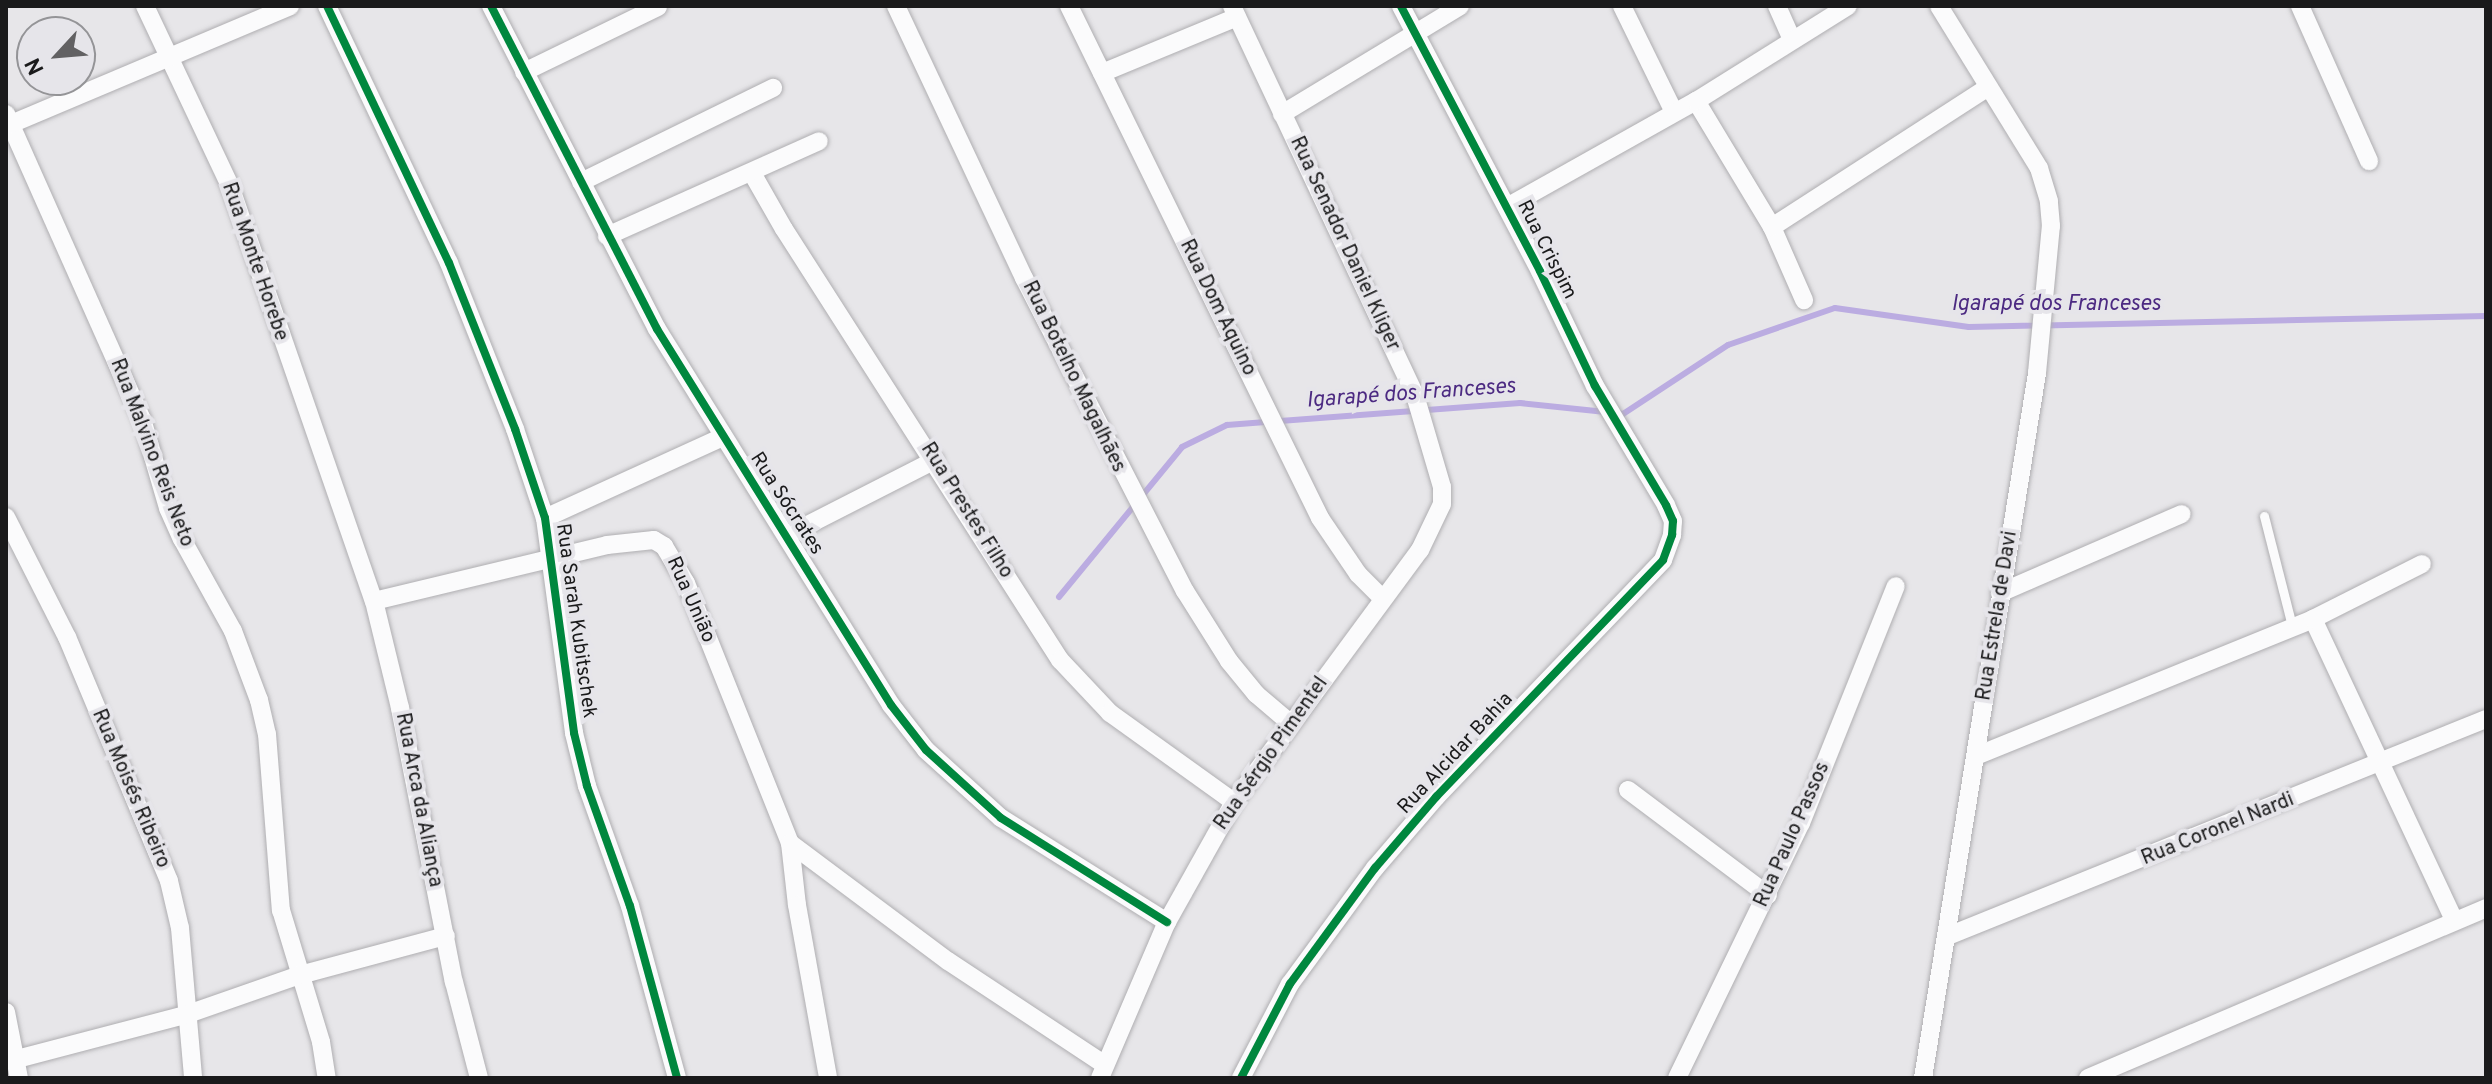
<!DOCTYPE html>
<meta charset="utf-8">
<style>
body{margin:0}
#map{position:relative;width:2492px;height:1084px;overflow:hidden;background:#e7e6e9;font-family:Overpass,sans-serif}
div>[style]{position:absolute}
.stream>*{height:6px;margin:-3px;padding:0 3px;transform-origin:3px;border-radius:3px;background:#bbace1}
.roads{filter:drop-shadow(0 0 2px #afaeb1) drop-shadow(0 0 2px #afaeb1)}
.lane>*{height:9px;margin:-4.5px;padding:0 4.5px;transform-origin:4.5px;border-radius:4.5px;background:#fbfbfc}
.street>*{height:18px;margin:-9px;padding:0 9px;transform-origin:9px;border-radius:9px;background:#fbfbfc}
.cycleway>*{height:8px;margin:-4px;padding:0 4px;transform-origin:4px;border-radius:4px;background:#00873e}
span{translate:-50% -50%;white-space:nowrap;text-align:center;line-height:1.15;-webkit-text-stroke:8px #e6e5ea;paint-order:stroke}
.street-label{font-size:20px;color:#1a1a1b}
.water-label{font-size:22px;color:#4c2a82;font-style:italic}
.frame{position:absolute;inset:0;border:8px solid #1a1a1b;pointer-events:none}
.north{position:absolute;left:16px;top:16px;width:80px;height:80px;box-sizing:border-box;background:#e6e5ea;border:2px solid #949497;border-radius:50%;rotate:244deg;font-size:22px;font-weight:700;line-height:32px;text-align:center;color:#1a1a1b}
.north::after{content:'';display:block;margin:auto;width:28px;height:36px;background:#626163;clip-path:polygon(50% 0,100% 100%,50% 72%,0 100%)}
</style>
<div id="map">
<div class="stream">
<i style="left:1617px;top:413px;width:6px;rotate:9deg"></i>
<i style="left:1623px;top:414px;width:126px;rotate:-33.3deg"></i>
<i style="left:1728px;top:345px;width:113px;rotate:-19.1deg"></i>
<i style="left:1835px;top:308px;width:135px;rotate:8.1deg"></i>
<i style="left:1969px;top:327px;width:517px;rotate:-1.22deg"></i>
<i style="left:1059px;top:597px;width:194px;rotate:-50.6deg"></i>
<i style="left:1182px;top:447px;width:50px;rotate:-26.1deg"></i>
<i style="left:1227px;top:425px;width:294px;rotate:-4.3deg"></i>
<i style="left:1520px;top:403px;width:86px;rotate:6deg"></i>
</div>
<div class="roads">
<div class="lane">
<i style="left:2264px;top:516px;width:114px;rotate:75.7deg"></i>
</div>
<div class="street">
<i style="left:145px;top:6px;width:199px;rotate:64.7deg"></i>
<i style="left:230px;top:186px;width:439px;rotate:70.9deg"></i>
<i style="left:374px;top:601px;width:110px;rotate:76.3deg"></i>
<i style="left:400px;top:708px;width:279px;rotate:78.9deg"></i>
<i style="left:454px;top:982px;width:99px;rotate:75.4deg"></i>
<i style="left:327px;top:6px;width:284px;rotate:64.6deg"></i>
<i style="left:449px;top:263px;width:179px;rotate:68.3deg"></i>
<i style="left:515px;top:429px;width:94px;rotate:71.4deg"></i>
<i style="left:545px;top:518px;width:217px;rotate:82.3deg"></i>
<i style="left:574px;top:733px;width:55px;rotate:76.2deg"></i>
<i style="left:587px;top:786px;width:127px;rotate:70.3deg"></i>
<i style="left:630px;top:906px;width:178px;rotate:74.7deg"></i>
<i style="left:491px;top:6px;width:363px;rotate:62.8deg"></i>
<i style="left:657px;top:329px;width:443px;rotate:58.1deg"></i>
<i style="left:891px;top:705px;width:57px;rotate:52.1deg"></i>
<i style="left:926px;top:750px;width:101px;rotate:42.2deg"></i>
<i style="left:1001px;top:818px;width:196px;rotate:32.1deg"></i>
<i style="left:896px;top:6px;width:301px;rotate:64.8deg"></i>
<i style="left:1024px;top:278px;width:352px;rotate:62.8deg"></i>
<i style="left:1185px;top:591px;width:83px;rotate:57.8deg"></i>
<i style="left:1229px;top:661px;width:43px;rotate:50.7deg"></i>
<i style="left:1256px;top:694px;width:43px;rotate:40.3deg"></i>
<i style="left:1069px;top:6px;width:570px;rotate:63.88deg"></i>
<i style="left:1320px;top:518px;width:68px;rotate:55.8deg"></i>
<i style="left:1358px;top:574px;width:35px;rotate:45deg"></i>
<i style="left:1622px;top:6px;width:118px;rotate:63.9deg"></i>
<i style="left:1777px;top:6px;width:36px;rotate:66deg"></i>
<i style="left:2300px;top:6px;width:170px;rotate:66deg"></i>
<i style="left:524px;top:72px;width:149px;rotate:-25.9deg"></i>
<i style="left:1102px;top:73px;width:146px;rotate:-22.5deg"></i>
<i style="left:1696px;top:101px;width:147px;rotate:58.9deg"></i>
<i style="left:1772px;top:227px;width:80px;rotate:66.3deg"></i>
<i style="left:6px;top:114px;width:334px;rotate:66deg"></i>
<i style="left:142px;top:419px;width:93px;rotate:73.7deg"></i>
<i style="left:168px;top:508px;width:34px;rotate:66deg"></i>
<i style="left:182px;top:539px;width:105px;rotate:61deg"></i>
<i style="left:233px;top:631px;width:74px;rotate:69.4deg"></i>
<i style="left:259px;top:700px;width:35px;rotate:77deg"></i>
<i style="left:267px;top:734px;width:177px;rotate:85.5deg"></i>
<i style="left:281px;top:910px;width:138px;rotate:73.1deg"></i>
<i style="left:321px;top:1042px;width:36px;rotate:81deg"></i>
<i style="left:1282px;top:114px;width:208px;rotate:-31.2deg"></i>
<i style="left:11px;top:124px;width:303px;rotate:-22.9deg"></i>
<i style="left:752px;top:173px;width:64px;rotate:60.3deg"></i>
<i style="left:784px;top:229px;width:512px;rotate:57.37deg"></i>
<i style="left:1060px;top:660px;width:73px;rotate:46.7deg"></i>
<i style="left:1110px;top:713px;width:153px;rotate:35.7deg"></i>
<i style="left:581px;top:182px;width:214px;rotate:-26.1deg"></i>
<i style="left:1507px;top:207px;width:217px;rotate:-29.3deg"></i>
<i style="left:1696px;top:101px;width:179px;rotate:-32deg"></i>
<i style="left:1772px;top:227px;width:257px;rotate:-32.9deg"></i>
<i style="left:607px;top:236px;width:232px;rotate:-24.1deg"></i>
<i style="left:6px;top:517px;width:135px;rotate:63.1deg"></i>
<i style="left:67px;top:637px;width:264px;rotate:67.3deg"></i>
<i style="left:169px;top:881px;width:48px;rotate:76.8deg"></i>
<i style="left:180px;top:928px;width:151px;rotate:85deg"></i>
<i style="left:545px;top:518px;width:196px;rotate:-24.5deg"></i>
<i style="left:788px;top:535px;width:165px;rotate:-27deg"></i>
<i style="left:2000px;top:593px;width:198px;rotate:-23.5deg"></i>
<i style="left:374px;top:601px;width:240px;rotate:-13.5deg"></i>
<i style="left:607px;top:545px;width:47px;rotate:-6.1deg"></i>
<i style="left:654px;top:540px;width:12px;rotate:31deg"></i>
<i style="left:664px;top:546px;width:43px;rotate:59.3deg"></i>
<i style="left:686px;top:583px;width:280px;rotate:68.2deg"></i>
<i style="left:790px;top:843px;width:62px;rotate:83.6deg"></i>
<i style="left:797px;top:905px;width:176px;rotate:79.8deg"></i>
<i style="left:2313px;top:619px;width:332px;rotate:64.9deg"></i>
<i style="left:1976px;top:756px;width:364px;rotate:-22.1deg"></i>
<i style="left:2313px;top:619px;width:122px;rotate:-26.8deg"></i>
<i style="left:1628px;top:790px;width:175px;rotate:36.9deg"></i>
<i style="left:790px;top:843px;width:197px;rotate:36.8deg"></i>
<i style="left:948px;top:961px;width:188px;rotate:33.5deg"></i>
<i style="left:1948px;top:936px;width:580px;rotate:-21.97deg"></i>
<i style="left:6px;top:1012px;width:67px;rotate:78.9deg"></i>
<i style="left:17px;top:1059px;width:177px;rotate:-14.7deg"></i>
<i style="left:188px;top:1014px;width:119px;rotate:-19.2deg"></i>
<i style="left:300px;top:975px;width:151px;rotate:-15deg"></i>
<i style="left:1100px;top:1078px;width:170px;rotate:-66.8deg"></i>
<i style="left:1167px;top:922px;width:137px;rotate:-60.8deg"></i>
<i style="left:1234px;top:802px;width:313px;rotate:-53.6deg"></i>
<i style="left:1420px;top:550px;width:51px;rotate:-64.4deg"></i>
<i style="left:1442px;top:504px;width:17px;rotate:-90deg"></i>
<i style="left:1442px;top:487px;width:96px;rotate:-106.4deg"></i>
<i style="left:1415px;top:395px;width:430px;rotate:-115.2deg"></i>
<i style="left:1241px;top:1078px;width:106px;rotate:-62.5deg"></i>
<i style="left:1290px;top:984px;width:144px;rotate:-53.8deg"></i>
<i style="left:1375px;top:868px;width:94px;rotate:-49.3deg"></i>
<i style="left:1436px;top:797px;width:328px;rotate:-46.2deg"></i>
<i style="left:1663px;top:560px;width:27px;rotate:-70deg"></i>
<i style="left:1672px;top:535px;width:14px;rotate:-86deg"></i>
<i style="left:1673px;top:521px;width:17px;rotate:-114deg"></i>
<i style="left:1666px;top:505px;width:139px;rotate:-120.8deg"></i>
<i style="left:1595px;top:386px;width:127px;rotate:-115.6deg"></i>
<i style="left:1540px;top:271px;width:299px;rotate:-117.7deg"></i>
<i style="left:1677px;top:1078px;width:284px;rotate:-64.1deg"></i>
<i style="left:1801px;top:823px;width:255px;rotate:-68.2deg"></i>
<i style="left:1923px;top:1078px;width:714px;rotate:-80.81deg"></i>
<i style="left:2037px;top:373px;width:148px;rotate:-84.6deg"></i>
<i style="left:2051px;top:226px;width:25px;rotate:-95deg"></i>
<i style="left:2049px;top:201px;width:34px;rotate:-107deg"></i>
<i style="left:2039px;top:168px;width:190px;rotate:-121.7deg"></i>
<i style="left:2088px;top:1078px;width:433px;rotate:-23.1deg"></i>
</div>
</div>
<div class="cycleway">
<i style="left:327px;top:6px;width:284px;rotate:64.6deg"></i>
<i style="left:449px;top:263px;width:179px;rotate:68.3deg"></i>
<i style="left:515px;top:429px;width:94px;rotate:71.4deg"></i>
<i style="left:545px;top:518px;width:217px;rotate:82.3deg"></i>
<i style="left:574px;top:733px;width:55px;rotate:76.2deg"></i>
<i style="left:587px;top:786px;width:127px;rotate:70.3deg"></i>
<i style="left:630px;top:906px;width:178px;rotate:74.7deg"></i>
<i style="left:491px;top:6px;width:363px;rotate:62.8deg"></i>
<i style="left:657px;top:329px;width:443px;rotate:58.1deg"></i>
<i style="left:891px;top:705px;width:57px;rotate:52.1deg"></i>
<i style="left:926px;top:750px;width:101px;rotate:42.2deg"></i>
<i style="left:1001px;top:818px;width:196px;rotate:32.1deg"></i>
<i style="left:1241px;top:1078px;width:106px;rotate:-62.5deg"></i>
<i style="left:1290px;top:984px;width:144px;rotate:-53.8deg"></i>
<i style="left:1375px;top:868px;width:94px;rotate:-49.3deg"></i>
<i style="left:1436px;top:797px;width:328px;rotate:-46.2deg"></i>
<i style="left:1663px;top:560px;width:27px;rotate:-70deg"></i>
<i style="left:1672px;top:535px;width:14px;rotate:-86deg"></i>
<i style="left:1673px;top:521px;width:17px;rotate:-114deg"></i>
<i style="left:1666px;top:505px;width:139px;rotate:-120.8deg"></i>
<i style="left:1595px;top:386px;width:127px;rotate:-115.6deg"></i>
<i style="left:1540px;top:271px;width:299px;rotate:-117.7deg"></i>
</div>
<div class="street-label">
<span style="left:1344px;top:244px;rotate:65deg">Rua Senador Daniel Kliger</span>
<span style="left:1546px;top:250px;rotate:63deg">Rua Crispim</span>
<span style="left:254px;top:262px;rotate:71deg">Rua Monte Horebe</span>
<span style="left:1217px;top:308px;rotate:64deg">Rua Dom Aquino</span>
<span style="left:1073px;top:377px;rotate:64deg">Rua Botelho Magalhães</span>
<span style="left:151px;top:453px;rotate:69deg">Rua Malvino Reis Neto</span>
<span style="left:786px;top:504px;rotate:57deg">Rua Sócrates</span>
<span style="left:966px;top:511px;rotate:58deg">Rua Prestes Filho</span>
<span style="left:690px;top:600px;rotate:66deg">Rua União</span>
<span style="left:1998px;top:616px;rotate:-81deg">Rua Estrela de Davi</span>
<span style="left:575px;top:621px;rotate:82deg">Rua Sarah Kubitschek</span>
<span style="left:1272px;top:754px;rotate:-55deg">Rua Sérgio Pimentel</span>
<span style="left:1456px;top:754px;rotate:-47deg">Rua Alcidar Bahia</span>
<span style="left:130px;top:789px;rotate:67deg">Rua Moisés Ribeiro</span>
<span style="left:418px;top:800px;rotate:79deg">Rua Arca da Aliança</span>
<span style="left:2218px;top:830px;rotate:-22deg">Rua Coronel Nardi</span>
<span style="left:1793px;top:835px;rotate:-66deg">Rua Paulo Passos</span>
</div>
<div class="water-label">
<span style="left:2056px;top:305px">Igarapé dos Franceses</span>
<span style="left:1411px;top:394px;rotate:-4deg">Igarapé dos Franceses</span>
</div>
<div class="frame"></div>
<div class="north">N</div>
</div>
